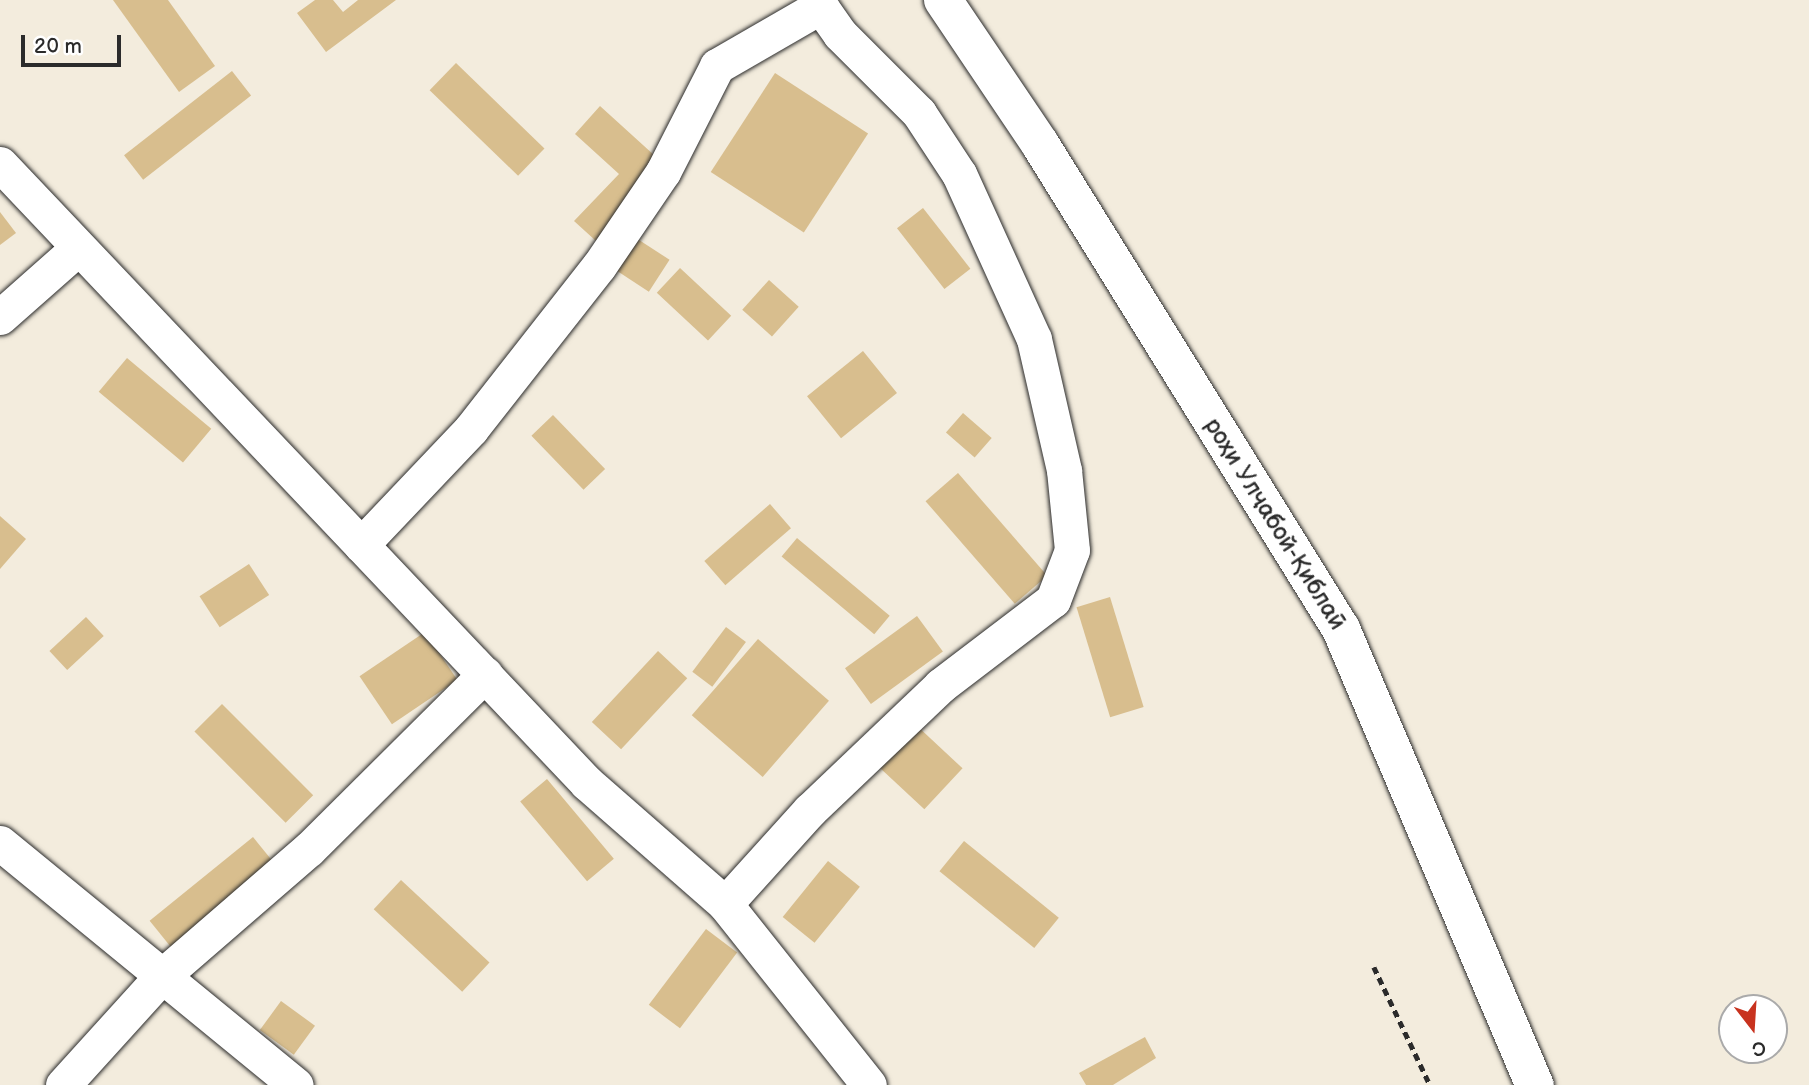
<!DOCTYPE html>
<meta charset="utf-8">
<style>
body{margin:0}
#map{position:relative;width:1809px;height:1085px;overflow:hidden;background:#f3ecdd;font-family:"Balsamiq Sans",sans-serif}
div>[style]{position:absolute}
.building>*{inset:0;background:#d8be8e;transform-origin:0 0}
.path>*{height:4.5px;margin-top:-2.25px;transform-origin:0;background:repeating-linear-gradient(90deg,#2b2b2b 0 7px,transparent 0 12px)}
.roads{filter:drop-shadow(0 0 2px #2b2b2b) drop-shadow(0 0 2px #2b2b2b)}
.street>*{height:35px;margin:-17.5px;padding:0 17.5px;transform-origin:17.5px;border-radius:17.5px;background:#fff}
.secondary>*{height:38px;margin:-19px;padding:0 19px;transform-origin:19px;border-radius:19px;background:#fff}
span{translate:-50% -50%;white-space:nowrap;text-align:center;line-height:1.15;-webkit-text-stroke:5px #fff;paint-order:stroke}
.street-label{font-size:24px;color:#2b2b2b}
.north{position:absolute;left:1718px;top:994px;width:70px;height:70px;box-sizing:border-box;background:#fff;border:2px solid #aaa;border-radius:50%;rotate:163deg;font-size:19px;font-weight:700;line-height:28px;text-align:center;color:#2b2b2b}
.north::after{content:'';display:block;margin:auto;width:24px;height:32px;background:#c8321e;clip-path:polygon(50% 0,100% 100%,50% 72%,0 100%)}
.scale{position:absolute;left:21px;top:35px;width:100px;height:32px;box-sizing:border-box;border:4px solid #2b2b2b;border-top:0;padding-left:9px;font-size:21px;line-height:24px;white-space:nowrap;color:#2b2b2b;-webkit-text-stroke:5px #fff;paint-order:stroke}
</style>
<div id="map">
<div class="building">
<i style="clip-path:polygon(113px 0,168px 0,215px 66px,179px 92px)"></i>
<i style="clip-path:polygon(315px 0,333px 0,343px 12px,358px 0,396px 0,326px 52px,297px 13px)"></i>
<i style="left:456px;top:63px;width:123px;height:38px;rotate:44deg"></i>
<i style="left:232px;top:71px;width:31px;height:137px;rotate:52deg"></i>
<i style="left:775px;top:73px;width:111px;height:118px;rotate:33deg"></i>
<i style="clip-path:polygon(600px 106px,665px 165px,596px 241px,574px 221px,619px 174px,575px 134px)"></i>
<i style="left:923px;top:208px;width:77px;height:33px;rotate:52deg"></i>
<i style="clip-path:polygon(0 212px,16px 233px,0 245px)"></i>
<i style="left:636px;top:238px;width:40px;height:38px;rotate:33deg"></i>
<i style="left:680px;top:268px;width:70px;height:34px;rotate:43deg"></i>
<i style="left:769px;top:280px;width:40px;height:40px;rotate:42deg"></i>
<i style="left:863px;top:351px;width:54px;height:72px;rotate:51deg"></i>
<i style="left:127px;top:358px;width:110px;height:44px;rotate:40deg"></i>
<i style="left:963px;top:413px;width:38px;height:26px;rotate:41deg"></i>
<i style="left:553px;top:415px;width:75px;height:30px;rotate:46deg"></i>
<i style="left:958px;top:473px;width:136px;height:43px;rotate:49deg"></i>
<i style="left:770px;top:504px;width:32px;height:87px;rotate:49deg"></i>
<i style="clip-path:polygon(0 516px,26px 539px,0 569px)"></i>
<i style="left:797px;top:538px;width:121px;height:24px;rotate:40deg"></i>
<i style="left:249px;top:564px;width:37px;height:59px;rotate:57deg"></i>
<i style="left:1110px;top:597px;width:115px;height:35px;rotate:73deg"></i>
<i style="left:917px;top:616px;width:44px;height:89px;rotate:54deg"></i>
<i style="left:86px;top:617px;width:26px;height:50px;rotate:47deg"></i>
<i style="left:726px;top:627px;width:25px;height:56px;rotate:37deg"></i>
<i style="left:425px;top:632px;width:58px;height:79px;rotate:56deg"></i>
<i style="left:758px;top:639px;width:94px;height:101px;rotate:41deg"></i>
<i style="left:658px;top:651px;width:40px;height:97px;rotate:43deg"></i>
<i style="left:222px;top:704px;width:129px;height:39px;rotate:45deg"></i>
<i style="left:915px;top:724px;width:65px;height:56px;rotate:43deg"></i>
<i style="left:547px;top:779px;width:104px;height:35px;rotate:50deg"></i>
<i style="left:253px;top:837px;width:35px;height:133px;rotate:51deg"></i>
<i style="left:964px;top:841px;width:122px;height:39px;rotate:39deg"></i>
<i style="left:828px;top:861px;width:41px;height:72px;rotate:39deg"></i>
<i style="left:401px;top:880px;width:121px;height:40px;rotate:43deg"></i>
<i style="left:706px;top:929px;width:39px;height:95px;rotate:37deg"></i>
<i style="left:281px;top:1001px;width:42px;height:36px;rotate:36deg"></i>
<i style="clip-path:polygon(1145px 1037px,1156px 1058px,1113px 1085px,1086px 1085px,1079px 1073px)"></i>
</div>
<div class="path">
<i style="left:1374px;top:967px;width:131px;rotate:64.6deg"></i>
</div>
<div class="roads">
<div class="street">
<i style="left:0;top:164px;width:853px;rotate:46.52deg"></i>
<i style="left:587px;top:783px;width:184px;rotate:41.2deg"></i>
<i style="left:725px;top:904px;width:231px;rotate:51.5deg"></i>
<i style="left:0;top:317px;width:104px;rotate:-41.5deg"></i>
<i style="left:361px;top:545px;width:160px;rotate:-46.5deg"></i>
<i style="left:471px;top:429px;width:207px;rotate:-51.9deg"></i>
<i style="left:599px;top:266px;width:114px;rotate:-55.8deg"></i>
<i style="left:663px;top:172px;width:119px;rotate:-63deg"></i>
<i style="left:717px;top:66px;width:120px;rotate:-30deg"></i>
<i style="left:0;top:843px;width:382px;rotate:39.3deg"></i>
<i style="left:725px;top:904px;width:127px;rotate:-47.9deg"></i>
<i style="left:810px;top:810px;width:180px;rotate:-43.6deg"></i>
<i style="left:940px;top:686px;width:142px;rotate:-37.3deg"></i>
<i style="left:1053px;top:600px;width:53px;rotate:-69.2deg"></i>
<i style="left:1072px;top:550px;width:80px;rotate:-95.7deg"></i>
<i style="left:1064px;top:470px;width:134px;rotate:-102.9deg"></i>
<i style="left:1034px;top:339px;width:181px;rotate:-114.4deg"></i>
<i style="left:959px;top:174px;width:73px;rotate:-123.3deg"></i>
<i style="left:919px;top:113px;width:112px;rotate:-135deg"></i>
<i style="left:840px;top:34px;width:42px;rotate:-125.2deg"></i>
<i style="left:63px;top:1085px;width:146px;rotate:-47.8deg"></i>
<i style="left:161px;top:977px;width:196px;rotate:-40.9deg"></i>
<i style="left:309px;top:849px;width:248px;rotate:-44.8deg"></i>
</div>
<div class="secondary">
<i style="left:943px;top:0;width:174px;rotate:56deg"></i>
<i style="left:1040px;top:144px;width:571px;rotate:58.18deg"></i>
<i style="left:1341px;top:629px;width:496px;rotate:67deg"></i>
</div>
</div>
<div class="street-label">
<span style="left:1275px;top:524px;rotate:58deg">роҳи Улҷабой-Қиблаӣ</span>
</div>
<div class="north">С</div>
<div class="scale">20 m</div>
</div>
